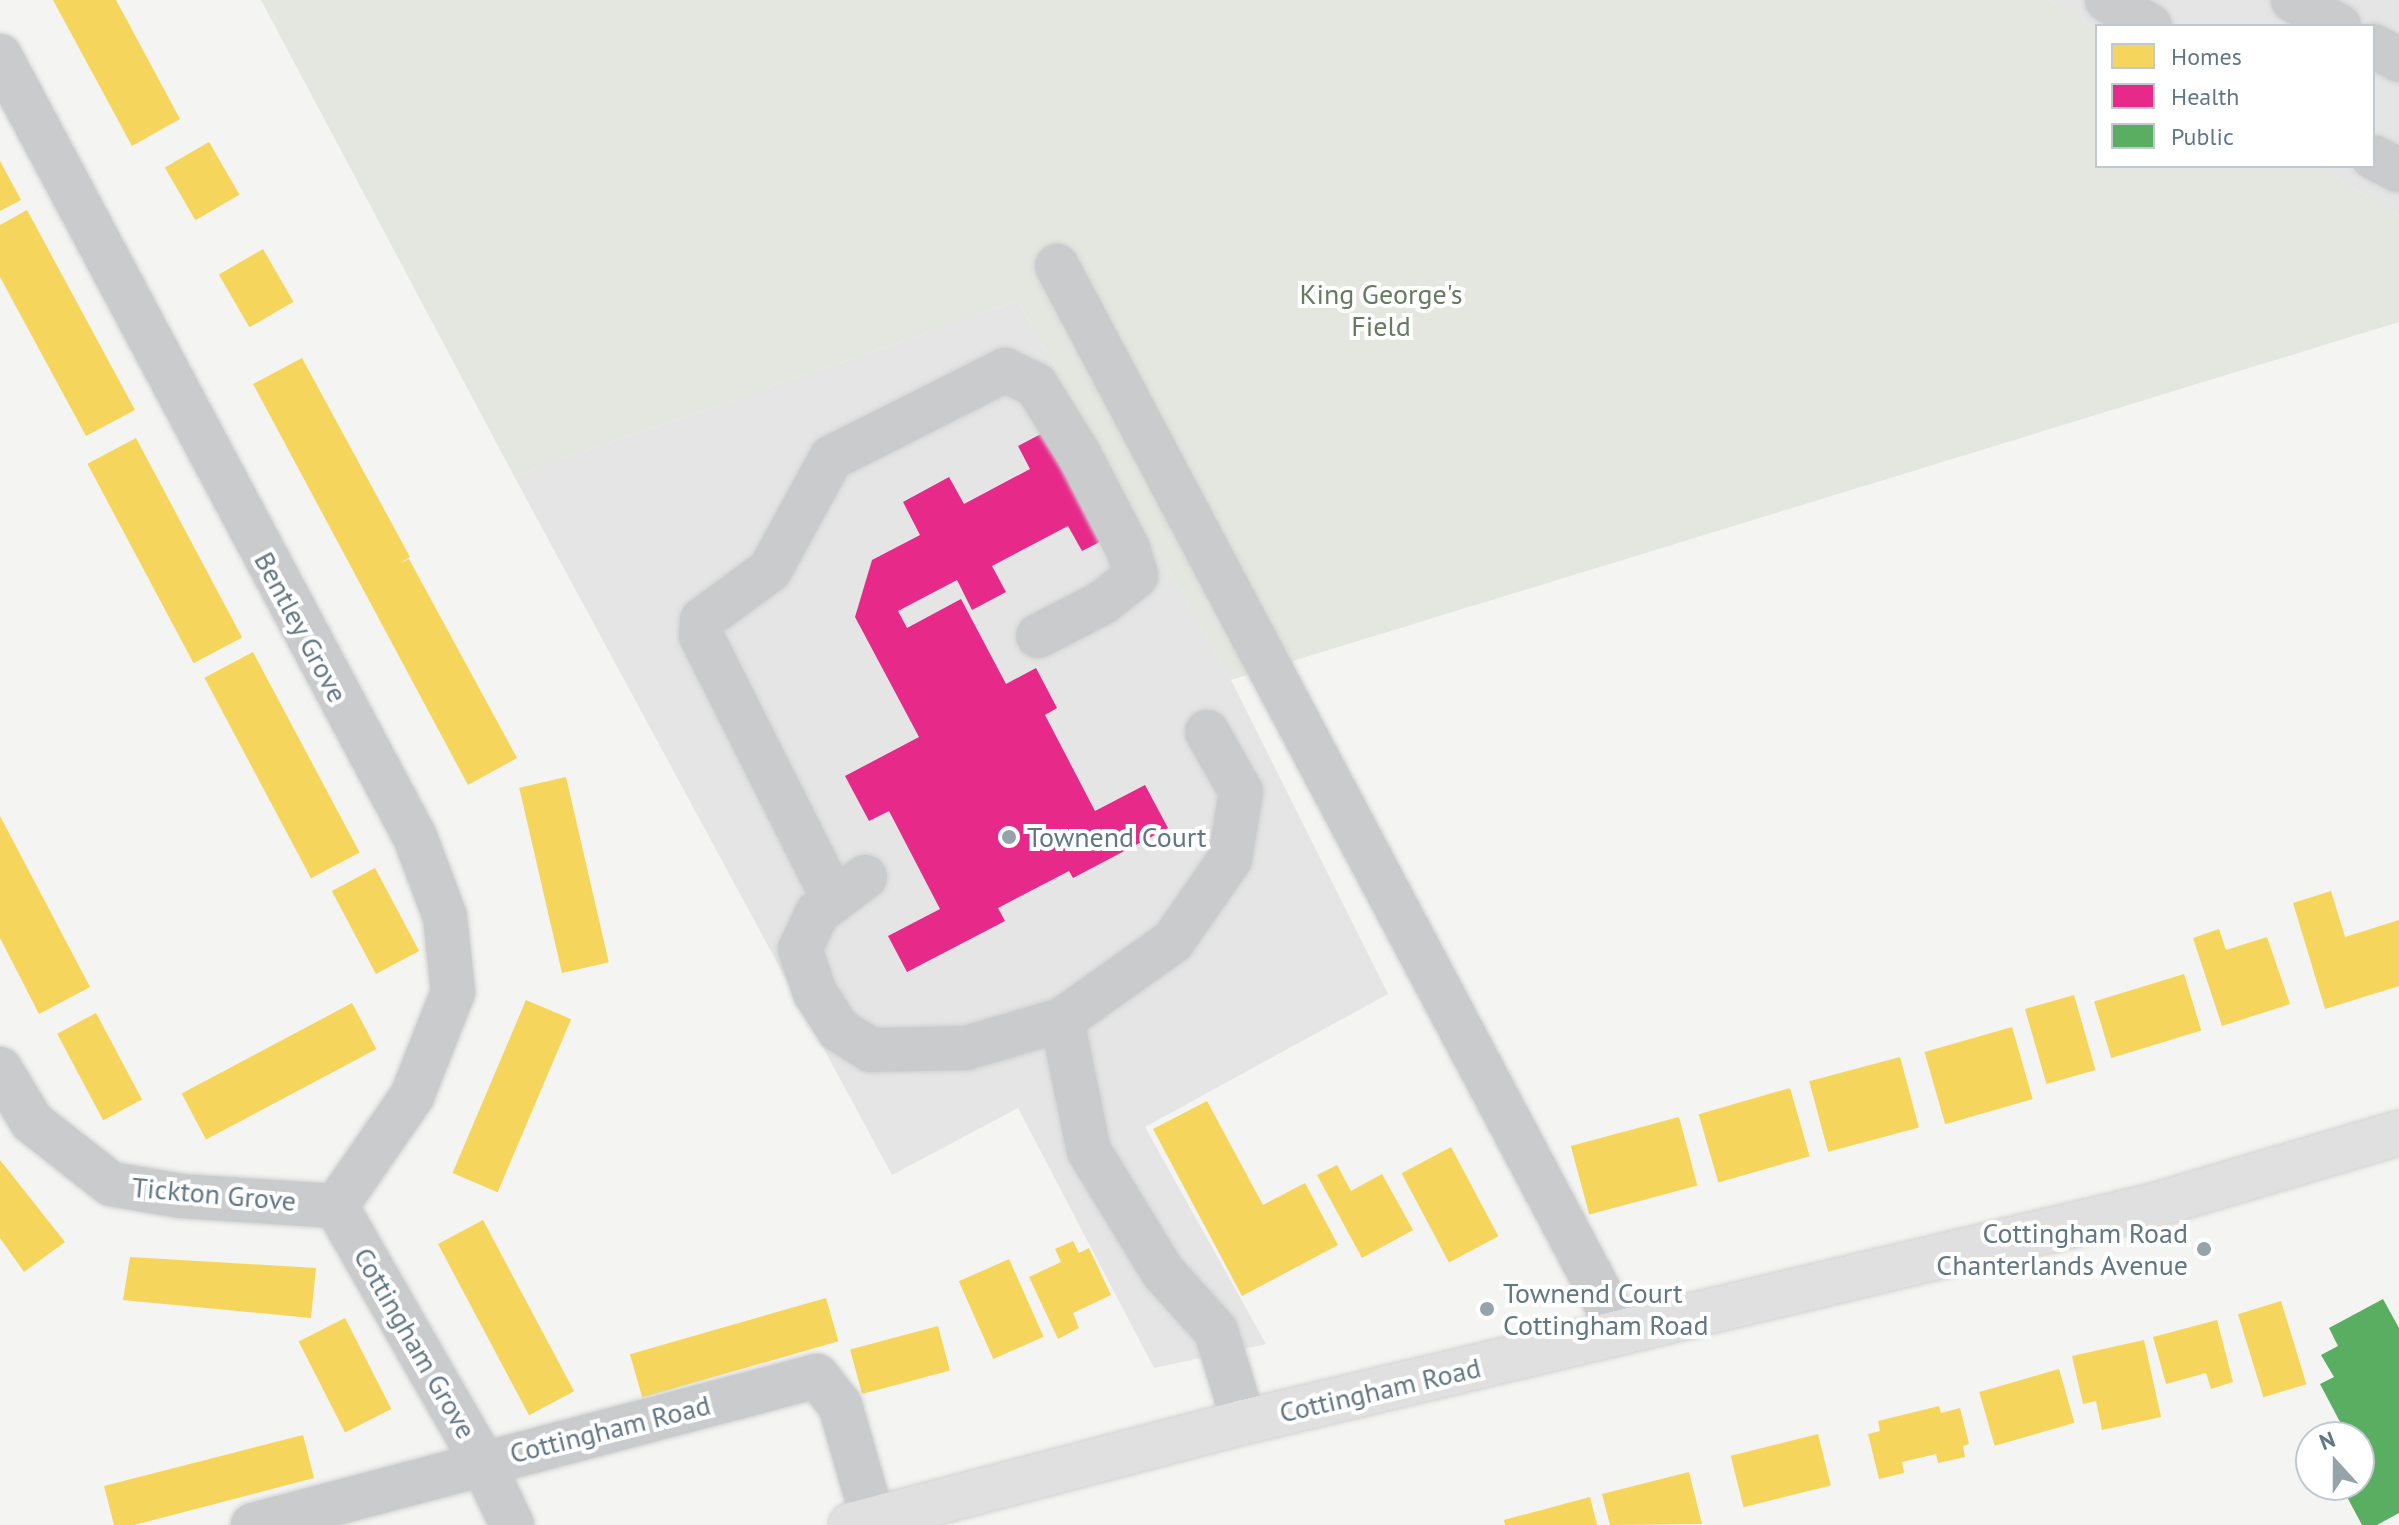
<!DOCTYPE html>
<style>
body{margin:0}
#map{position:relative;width:2399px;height:1525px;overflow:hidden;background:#f4f4f2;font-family:"PT Sans",sans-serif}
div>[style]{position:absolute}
.built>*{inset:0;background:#e4e5e4}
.green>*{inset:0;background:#e4e7e0}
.homes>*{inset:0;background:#f6d55c;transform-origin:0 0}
.health>*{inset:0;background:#e7298a}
.public>*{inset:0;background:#5aae61}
.roads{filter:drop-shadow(0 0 2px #d0d1d1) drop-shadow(0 0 2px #d0d1d1)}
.minor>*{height:44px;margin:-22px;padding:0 22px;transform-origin:22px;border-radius:22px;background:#cacbcc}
.major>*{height:44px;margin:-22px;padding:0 22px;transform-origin:22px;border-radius:22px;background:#dfe0df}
.dots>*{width:22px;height:22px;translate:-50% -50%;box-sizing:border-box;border:4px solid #fff;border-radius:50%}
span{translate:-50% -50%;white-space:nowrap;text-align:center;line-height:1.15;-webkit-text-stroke:8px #fff;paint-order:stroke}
.park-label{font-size:28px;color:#687a62}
.street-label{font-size:28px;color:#627784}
.poi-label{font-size:28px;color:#627784}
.left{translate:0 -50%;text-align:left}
.right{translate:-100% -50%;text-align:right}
.legend{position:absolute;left:2095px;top:24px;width:280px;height:144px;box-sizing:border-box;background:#fff;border:2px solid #c0c9ce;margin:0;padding:10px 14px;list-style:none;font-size:24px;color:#627784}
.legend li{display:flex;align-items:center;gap:16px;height:40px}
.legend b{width:40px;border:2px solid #c0c9ce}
.north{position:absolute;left:2295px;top:1421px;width:80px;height:80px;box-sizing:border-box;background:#fff;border:2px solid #c0c9ce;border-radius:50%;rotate:339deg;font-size:22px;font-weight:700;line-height:32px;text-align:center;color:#627784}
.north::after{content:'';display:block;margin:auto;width:28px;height:36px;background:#95a3aa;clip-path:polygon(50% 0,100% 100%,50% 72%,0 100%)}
</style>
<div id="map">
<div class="built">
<i style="clip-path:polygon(2048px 0,2399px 0,2399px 216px,2318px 166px,2373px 166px,2373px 26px,2097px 26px,2097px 30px)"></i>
<i style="clip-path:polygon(1018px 301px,1231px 680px,1388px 994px,1145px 1127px,1266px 1344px,1154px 1368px,1018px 1108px,892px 1175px,514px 476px)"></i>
</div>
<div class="green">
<i style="clip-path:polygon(261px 0,2048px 0,2097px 30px,2097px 166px,2318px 166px,2399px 216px,2399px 322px,1231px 680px,1018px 301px,514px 476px)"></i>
</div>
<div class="homes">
<i style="clip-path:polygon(53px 0,116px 0,180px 119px,132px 146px)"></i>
<i style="left:209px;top:142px;width:61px;height:51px;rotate:60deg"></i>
<i style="clip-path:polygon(0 161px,21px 200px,0 211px)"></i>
<i style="clip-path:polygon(27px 210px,135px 410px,86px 436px,0 277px,0 225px)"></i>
<i style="left:263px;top:249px;width:61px;height:51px;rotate:60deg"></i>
<i style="clip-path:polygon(302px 358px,410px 557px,400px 563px,409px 559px,517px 758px,468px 785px,253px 384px)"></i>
<i style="left:136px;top:438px;width:226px;height:55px;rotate:62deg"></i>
<i style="left:253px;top:652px;width:227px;height:55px;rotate:62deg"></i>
<i style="left:566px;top:777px;width:190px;height:48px;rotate:77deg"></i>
<i style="clip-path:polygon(0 816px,90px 987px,39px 1014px,0 938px)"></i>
<i style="left:375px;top:868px;width:94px;height:49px;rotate:62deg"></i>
<i style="clip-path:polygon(2331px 891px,2345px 937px,2399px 920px,2399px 986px,2325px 1009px,2293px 903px)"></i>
<i style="clip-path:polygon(2219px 929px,2226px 950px,2267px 937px,2290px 1004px,2222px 1026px,2193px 938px)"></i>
<i style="left:2184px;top:974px;width:59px;height:94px;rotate:73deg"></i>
<i style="left:2074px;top:995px;width:78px;height:51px;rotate:74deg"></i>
<i style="left:526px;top:1000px;width:49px;height:188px;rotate:23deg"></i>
<i style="left:352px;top:1003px;width:52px;height:193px;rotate:62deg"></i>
<i style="left:96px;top:1013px;width:98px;height:44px;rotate:62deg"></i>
<i style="left:2012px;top:1027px;width:75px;height:91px;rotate:74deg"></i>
<i style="left:1900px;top:1057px;width:73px;height:94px;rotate:75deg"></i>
<i style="left:1790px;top:1088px;width:71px;height:95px;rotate:74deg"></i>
<i style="clip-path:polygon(1207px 1101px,1263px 1205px,1305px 1183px,1338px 1245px,1242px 1296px,1153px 1129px)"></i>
<i style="left:1679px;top:1117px;width:71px;height:112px;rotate:75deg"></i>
<i style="left:1451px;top:1147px;width:101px;height:56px;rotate:62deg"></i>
<i style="clip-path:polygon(0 1160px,65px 1242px,24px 1272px,0 1238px)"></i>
<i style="clip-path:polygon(1337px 1165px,1351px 1191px,1382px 1174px,1413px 1230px,1362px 1258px,1317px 1175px)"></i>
<i style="left:483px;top:1220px;width:194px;height:51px;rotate:62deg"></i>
<i style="clip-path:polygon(1073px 1241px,1079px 1253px,1089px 1248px,1111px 1295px,1073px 1313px,1079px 1328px,1058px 1339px,1029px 1277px,1061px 1262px,1055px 1249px)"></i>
<i style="clip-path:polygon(130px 1257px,316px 1268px,311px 1318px,123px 1300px)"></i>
<i style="left:1009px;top:1259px;width:85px;height:55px;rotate:66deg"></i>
<i style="left:826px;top:1298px;width:45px;height:204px;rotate:74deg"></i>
<i style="left:2281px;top:1301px;width:87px;height:45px;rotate:73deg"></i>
<i style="left:345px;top:1318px;width:102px;height:52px;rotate:63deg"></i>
<i style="clip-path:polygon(2217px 1320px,2233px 1382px,2211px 1389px,2206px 1373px,2166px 1384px,2153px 1337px)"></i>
<i style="left:938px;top:1326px;width:46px;height:91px;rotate:75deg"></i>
<i style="clip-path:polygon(2144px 1340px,2161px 1417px,2102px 1430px,2096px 1401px,2083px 1404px,2072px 1356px)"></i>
<i style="left:2059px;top:1369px;width:56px;height:83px;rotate:74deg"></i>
<i style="clip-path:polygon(1939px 1406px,1941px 1413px,1960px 1408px,1969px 1444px,1963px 1446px,1965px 1457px,1938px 1463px,1936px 1454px,1902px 1462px,1904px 1473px,1879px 1479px,1868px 1434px,1880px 1431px,1878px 1421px)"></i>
<i style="left:1818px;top:1434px;width:53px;height:90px;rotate:76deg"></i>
<i style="clip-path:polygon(303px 1435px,314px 1478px,134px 1525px,114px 1525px,104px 1486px)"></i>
<i style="clip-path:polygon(1689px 1472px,1702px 1524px,1610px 1525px,1602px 1494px)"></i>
<i style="clip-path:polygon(1590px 1497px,1597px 1525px,1505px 1525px,1504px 1520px)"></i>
</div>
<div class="health">
<i style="clip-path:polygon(1060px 424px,1117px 533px,1082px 551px,1068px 526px,992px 566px,1006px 592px,972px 610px,957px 580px,898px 611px,907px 628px,961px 599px,1006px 684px,1036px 668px,1057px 708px,1045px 715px,1095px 811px,1145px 785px,1168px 828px,1073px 878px,1069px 871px,998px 908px,1005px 921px,907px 972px,888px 936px,940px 909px,889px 811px,869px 821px,845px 776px,919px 737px,855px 617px,872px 560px,920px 535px,903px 502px,949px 477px,964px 504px,1030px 469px,1018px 446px)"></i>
</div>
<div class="public">
<i style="clip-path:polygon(2383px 1299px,2399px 1328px,2399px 1513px,2377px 1525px,2362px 1525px,2346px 1495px,2359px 1485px,2359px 1437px,2348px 1437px,2320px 1384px,2334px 1377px,2321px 1355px,2338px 1346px,2329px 1328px)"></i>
</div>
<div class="roads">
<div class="minor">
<i style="left:2107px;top:0;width:50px;rotate:31.2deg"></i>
<i style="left:2293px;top:0;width:53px;rotate:29.5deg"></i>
<i style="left:2373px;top:46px;width:30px;rotate:28deg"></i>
<i style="left:0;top:56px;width:884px;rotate:62.02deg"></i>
<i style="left:415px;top:837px;width:85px;rotate:69.4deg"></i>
<i style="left:445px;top:917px;width:75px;rotate:83.9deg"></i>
<i style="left:453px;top:992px;width:112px;rotate:111.5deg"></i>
<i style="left:412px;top:1096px;width:134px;rotate:124.6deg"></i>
<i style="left:2373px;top:157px;width:29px;rotate:27deg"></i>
<i style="left:1057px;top:266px;width:1206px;rotate:62.12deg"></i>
<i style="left:865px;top:877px;width:60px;rotate:143.1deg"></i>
<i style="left:817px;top:913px;width:40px;rotate:115deg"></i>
<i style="left:800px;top:949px;width:46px;rotate:71.2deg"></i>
<i style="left:815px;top:993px;width:44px;rotate:57deg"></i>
<i style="left:839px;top:1030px;width:38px;rotate:32deg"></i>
<i style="left:871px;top:1050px;width:95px;rotate:-1.2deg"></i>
<i style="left:966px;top:1048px;width:100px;rotate:-16.3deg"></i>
<i style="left:1062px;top:1020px;width:136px;rotate:-35.4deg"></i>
<i style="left:1173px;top:941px;width:100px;rotate:-55.2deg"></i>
<i style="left:1230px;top:859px;width:68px;rotate:-80.7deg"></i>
<i style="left:1241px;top:792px;width:69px;rotate:-119.5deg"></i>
<i style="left:834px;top:900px;width:296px;rotate:-116.7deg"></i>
<i style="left:701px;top:636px;width:16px;rotate:-86deg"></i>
<i style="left:702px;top:620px;width:84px;rotate:-36.3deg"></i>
<i style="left:770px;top:570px;width:128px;rotate:-61.4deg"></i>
<i style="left:831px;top:458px;width:195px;rotate:-26.8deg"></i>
<i style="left:1005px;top:370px;width:34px;rotate:26deg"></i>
<i style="left:1036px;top:385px;width:81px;rotate:58.1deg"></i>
<i style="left:1079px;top:454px;width:107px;rotate:62.7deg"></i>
<i style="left:1128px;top:549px;width:28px;rotate:73deg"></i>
<i style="left:1136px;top:576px;width:43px;rotate:141.5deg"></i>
<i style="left:1102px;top:603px;width:72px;rotate:152.7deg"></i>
<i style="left:1062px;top:1020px;width:134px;rotate:78.4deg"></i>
<i style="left:1089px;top:1151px;width:142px;rotate:58.6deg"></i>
<i style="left:1163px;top:1272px;width:79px;rotate:48.1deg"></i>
<i style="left:1216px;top:1331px;width:95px;rotate:72.9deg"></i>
<i style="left:0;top:1069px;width:62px;rotate:58.9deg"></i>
<i style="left:32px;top:1122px;width:100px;rotate:38.1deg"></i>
<i style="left:111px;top:1184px;width:71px;rotate:9.7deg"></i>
<i style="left:181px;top:1196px;width:155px;rotate:3.7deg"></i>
<i style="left:336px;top:1206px;width:294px;rotate:60.2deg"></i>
<i style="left:482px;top:1461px;width:71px;rotate:64.9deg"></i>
<i style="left:253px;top:1525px;width:583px;rotate:-14.8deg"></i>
<i style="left:817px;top:1376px;width:37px;rotate:52deg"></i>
<i style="left:840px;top:1405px;width:119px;rotate:73.9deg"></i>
</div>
<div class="major">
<i style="left:851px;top:1525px;width:406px;rotate:-14.7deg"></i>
<i style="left:1244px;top:1422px;width:933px;rotate:-13.38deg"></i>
<i style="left:2152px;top:1206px;width:258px;rotate:-16.5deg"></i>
</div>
</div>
<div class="dots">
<i style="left:1009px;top:837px;background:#95a3aa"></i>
<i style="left:2204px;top:1249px;background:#95a3aa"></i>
<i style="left:1487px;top:1309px;background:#95a3aa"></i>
</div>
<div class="park-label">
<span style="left:1381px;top:310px">King George's<br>Field</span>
</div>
<div class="street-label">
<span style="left:301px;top:627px;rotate:62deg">Bentley Grove</span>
<span style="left:214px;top:1194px;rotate:5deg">Tickton Grove</span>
<span style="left:415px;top:1343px;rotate:60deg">Cottingham Grove</span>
<span style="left:1380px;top:1390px;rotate:-13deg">Cottingham Road</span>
<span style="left:610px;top:1429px;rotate:-14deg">Cottingham Road</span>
</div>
<div class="poi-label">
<span class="left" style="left:1027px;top:837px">Townend Court</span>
<span class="right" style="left:2188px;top:1249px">Cottingham Road<br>Chanterlands Avenue</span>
<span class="left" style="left:1503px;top:1309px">Townend Court<br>Cottingham Road</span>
</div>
<ul class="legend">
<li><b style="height:22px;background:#f6d55c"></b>Homes</li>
<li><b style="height:22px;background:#e7298a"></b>Health</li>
<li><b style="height:22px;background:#5aae61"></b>Public</li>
</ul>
<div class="north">N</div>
</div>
